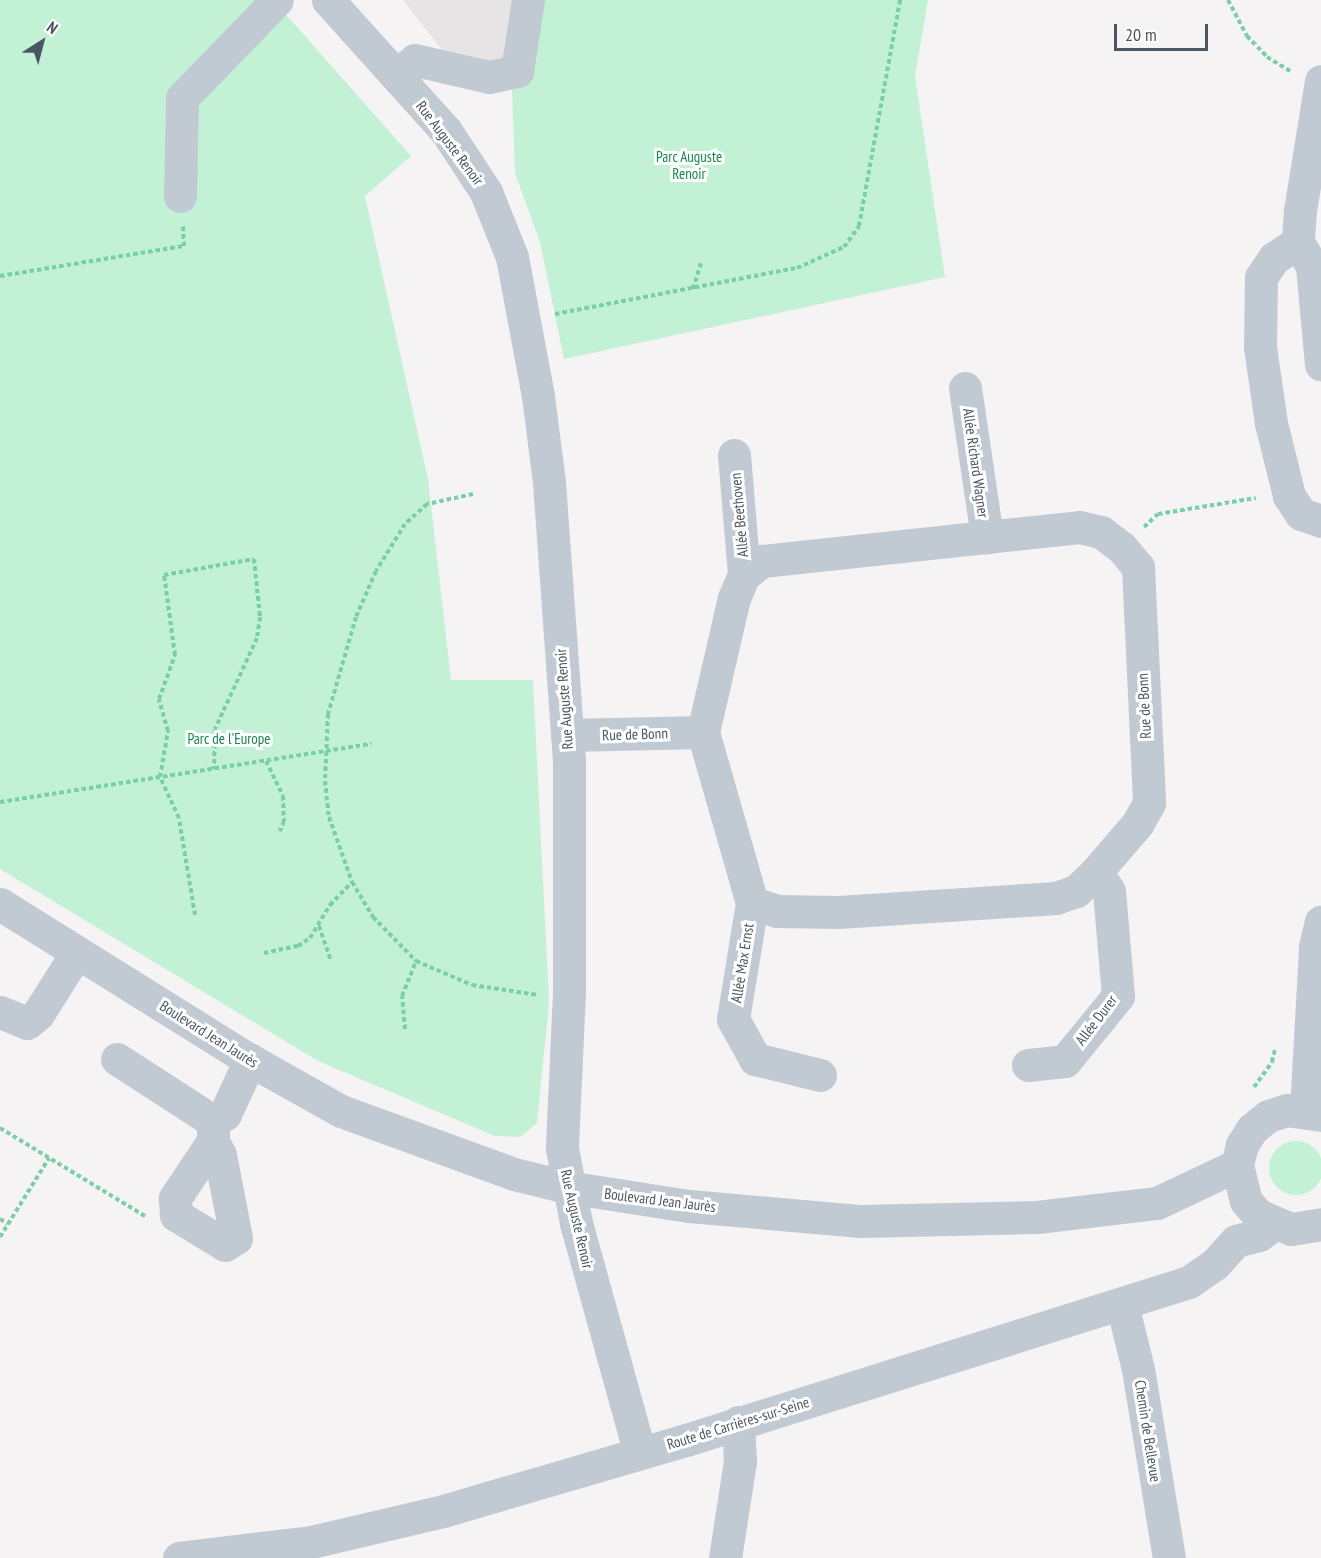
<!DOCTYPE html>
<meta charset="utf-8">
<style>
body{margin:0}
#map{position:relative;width:1321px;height:1558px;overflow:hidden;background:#f5f3f3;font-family:"PT Sans Narrow",sans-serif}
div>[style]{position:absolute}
.education>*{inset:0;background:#e6e4e5}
.green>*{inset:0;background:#c3f1d5}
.round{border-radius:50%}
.path>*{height:4px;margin-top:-2px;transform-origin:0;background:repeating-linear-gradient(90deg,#7ad0a6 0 4.5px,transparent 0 7.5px)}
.minor>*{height:33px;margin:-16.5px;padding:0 16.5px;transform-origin:16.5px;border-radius:16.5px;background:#c1cad2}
span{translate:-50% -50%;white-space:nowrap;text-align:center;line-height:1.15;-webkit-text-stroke:6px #fff;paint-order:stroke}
.street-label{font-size:15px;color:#4a5661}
.park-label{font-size:15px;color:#17864f}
.north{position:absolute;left:12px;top:12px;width:60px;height:60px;-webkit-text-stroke:4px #fff;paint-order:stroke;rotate:36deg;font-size:16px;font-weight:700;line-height:24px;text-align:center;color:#4a5661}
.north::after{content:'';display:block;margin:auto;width:21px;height:27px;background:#4a5661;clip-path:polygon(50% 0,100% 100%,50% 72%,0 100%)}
.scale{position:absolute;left:1114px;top:24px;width:94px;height:27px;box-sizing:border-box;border:3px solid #4a5661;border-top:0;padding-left:8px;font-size:18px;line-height:21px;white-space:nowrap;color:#4a5661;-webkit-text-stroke:4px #fff;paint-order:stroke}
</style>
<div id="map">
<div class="education">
<i style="clip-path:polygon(403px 0,521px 0,511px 65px,449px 59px)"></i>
</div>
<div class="green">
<i style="clip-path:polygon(0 0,273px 0,411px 156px,365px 196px,428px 479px,451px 680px,533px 680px,549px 1003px,537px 1123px,520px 1137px,495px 1136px,318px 1061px,0 869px)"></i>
<i style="clip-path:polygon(521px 0,928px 0,915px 76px,945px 277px,564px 359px,540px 242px,515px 173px,511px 65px)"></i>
<i class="round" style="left:1269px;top:1141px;width:54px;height:54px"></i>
</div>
<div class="path">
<i style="left:1228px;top:0;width:41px;rotate:62.2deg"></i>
<i style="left:1247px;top:36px;width:29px;rotate:46deg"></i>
<i style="left:1267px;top:57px;width:29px;rotate:31deg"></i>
<i style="left:0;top:276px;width:186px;rotate:-9.3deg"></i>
<i style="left:184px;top:246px;width:20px;rotate:-93deg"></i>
<i style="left:693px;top:289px;width:27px;rotate:-73deg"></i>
<i style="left:555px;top:314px;width:246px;rotate:-10.8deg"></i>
<i style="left:797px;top:268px;width:51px;rotate:-24.1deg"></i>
<i style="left:844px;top:247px;width:26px;rotate:-54deg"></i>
<i style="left:859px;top:226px;width:230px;rotate:-79.7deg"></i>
<i style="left:473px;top:494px;width:47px;rotate:167.7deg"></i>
<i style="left:427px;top:504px;width:30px;rotate:138deg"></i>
<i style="left:405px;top:524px;width:55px;rotate:121.7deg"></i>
<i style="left:376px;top:571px;width:50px;rotate:113.5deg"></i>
<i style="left:356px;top:617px;width:101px;rotate:106.1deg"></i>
<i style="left:328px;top:714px;width:67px;rotate:92.6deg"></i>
<i style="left:325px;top:781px;width:36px;rotate:84deg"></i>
<i style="left:329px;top:817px;width:69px;rotate:70.5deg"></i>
<i style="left:352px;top:882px;width:41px;rotate:59deg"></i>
<i style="left:373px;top:917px;width:62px;rotate:45.7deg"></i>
<i style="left:416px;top:961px;width:61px;rotate:23.2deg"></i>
<i style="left:472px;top:985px;width:67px;rotate:8.6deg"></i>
<i style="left:1144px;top:527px;width:19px;rotate:-43deg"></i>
<i style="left:1158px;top:514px;width:99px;rotate:-9.3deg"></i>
<i style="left:266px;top:761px;width:39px;rotate:64deg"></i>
<i style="left:283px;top:796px;width:25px;rotate:88deg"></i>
<i style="left:284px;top:821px;width:11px;rotate:112deg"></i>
<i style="left:0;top:802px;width:376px;rotate:-8.9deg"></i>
<i style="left:195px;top:915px;width:98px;rotate:-99.4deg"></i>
<i style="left:179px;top:818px;width:45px;rotate:-114.9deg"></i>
<i style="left:160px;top:777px;width:47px;rotate:-80.1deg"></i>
<i style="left:168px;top:731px;width:33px;rotate:-106deg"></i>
<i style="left:159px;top:699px;width:47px;rotate:-70deg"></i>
<i style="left:175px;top:655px;width:81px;rotate:-97.8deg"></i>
<i style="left:164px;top:575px;width:91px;rotate:-10.1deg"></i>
<i style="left:254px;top:559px;width:58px;rotate:84.1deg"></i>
<i style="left:260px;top:617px;width:21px;rotate:98deg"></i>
<i style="left:257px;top:638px;width:100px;rotate:114.8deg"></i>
<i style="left:215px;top:729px;width:40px;rotate:91.4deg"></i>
<i style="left:319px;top:926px;width:37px;rotate:71deg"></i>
<i style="left:264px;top:953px;width:35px;rotate:-12deg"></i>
<i style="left:298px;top:946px;width:14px;rotate:-34deg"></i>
<i style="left:310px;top:938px;width:39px;rotate:-59deg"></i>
<i style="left:330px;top:905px;width:32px;rotate:-46deg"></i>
<i style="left:405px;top:1029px;width:33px;rotate:-95deg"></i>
<i style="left:402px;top:996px;width:38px;rotate:-68deg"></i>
<i style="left:1254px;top:1087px;width:31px;rotate:-54deg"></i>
<i style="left:1272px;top:1062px;width:13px;rotate:-77deg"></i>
<i style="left:0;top:1128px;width:170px;rotate:31.3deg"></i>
<i style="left:0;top:1219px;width:9px;rotate:32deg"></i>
<i style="left:0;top:1237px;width:93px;rotate:-58.2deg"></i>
</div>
<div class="minor">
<i style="left:328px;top:0;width:176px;rotate:48deg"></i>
<i style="left:446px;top:131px;width:73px;rotate:56.7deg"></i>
<i style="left:486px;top:192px;width:70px;rotate:68.2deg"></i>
<i style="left:512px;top:257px;width:141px;rotate:79.4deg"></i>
<i style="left:538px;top:396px;width:87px;rotate:82.7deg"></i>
<i style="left:549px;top:482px;width:278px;rotate:85.9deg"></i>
<i style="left:569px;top:759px;width:233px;rotate:90deg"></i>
<i style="left:569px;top:992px;width:156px;rotate:92.6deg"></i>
<i style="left:562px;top:1148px;width:76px;rotate:79.4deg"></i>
<i style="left:576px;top:1223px;width:239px;rotate:74.5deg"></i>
<i style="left:397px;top:75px;width:23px;rotate:-40deg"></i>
<i style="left:415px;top:60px;width:76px;rotate:12.9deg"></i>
<i style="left:489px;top:77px;width:29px;rotate:-12deg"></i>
<i style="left:517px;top:71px;width:72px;rotate:-81.2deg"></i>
<i style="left:1321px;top:81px;width:131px;rotate:99.2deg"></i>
<i style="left:1300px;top:210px;width:32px;rotate:94deg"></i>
<i style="left:1298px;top:242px;width:28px;rotate:60deg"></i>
<i style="left:1312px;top:266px;width:99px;rotate:84.8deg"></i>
<i style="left:180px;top:196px;width:98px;rotate:-88.8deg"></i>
<i style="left:182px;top:98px;width:136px;rotate:-45.9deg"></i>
<i style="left:1298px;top:242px;width:29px;rotate:146deg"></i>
<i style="left:1274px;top:258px;width:23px;rotate:124deg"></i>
<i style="left:1261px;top:277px;width:70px;rotate:90.8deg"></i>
<i style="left:1260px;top:347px;width:77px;rotate:81.8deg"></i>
<i style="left:1271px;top:423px;width:75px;rotate:76.1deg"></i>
<i style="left:1289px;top:496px;width:22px;rotate:56deg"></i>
<i style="left:1301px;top:514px;width:21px;rotate:19deg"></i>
<i style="left:965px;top:388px;width:151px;rotate:81.6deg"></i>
<i style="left:734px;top:455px;width:120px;rotate:85.2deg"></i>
<i style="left:1079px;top:527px;width:23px;rotate:13deg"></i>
<i style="left:1101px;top:532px;width:26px;rotate:37deg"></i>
<i style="left:1122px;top:548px;width:25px;rotate:50deg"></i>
<i style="left:1138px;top:567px;width:236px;rotate:87.3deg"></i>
<i style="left:1149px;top:803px;width:23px;rotate:119deg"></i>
<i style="left:1138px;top:823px;width:65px;rotate:130.6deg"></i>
<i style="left:1096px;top:872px;width:28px;rotate:136deg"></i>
<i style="left:1076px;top:891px;width:21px;rotate:161deg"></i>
<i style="left:1056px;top:898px;width:218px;rotate:176.3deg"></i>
<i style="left:838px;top:912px;width:61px;rotate:-179.1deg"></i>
<i style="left:777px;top:911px;width:26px;rotate:-162deg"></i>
<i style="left:752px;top:903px;width:178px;rotate:-106deg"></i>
<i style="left:703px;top:732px;width:138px;rotate:-77deg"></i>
<i style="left:734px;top:598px;width:25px;rotate:-67deg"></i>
<i style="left:744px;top:575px;width:23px;rotate:-38deg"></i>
<i style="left:762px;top:561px;width:319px;rotate:-6.1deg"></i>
<i style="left:567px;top:735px;width:136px;rotate:-1.3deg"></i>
<i style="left:752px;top:903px;width:118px;rotate:99.3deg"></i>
<i style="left:733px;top:1019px;width:46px;rotate:61.2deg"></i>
<i style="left:755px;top:1059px;width:67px;rotate:13.8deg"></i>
<i style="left:0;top:904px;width:295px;rotate:32deg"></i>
<i style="left:250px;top:1060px;width:104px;rotate:29.3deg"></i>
<i style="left:341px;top:1111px;width:184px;rotate:20deg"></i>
<i style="left:514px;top:1174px;width:55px;rotate:13.8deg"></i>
<i style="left:567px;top:1187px;width:123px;rotate:8.9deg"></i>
<i style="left:689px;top:1206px;width:173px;rotate:5deg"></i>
<i style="left:861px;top:1221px;width:176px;rotate:-1.3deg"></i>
<i style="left:1037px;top:1217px;width:121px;rotate:-6.7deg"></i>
<i style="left:1157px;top:1203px;width:89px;rotate:-25.4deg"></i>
<i style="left:0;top:1012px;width:29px;rotate:22deg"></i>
<i style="left:27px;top:1023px;width:14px;rotate:-39deg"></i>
<i style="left:38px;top:1014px;width:73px;rotate:-57.8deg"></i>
<i style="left:117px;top:1059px;width:114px;rotate:32.9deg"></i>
<i style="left:213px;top:1121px;width:14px;rotate:-30deg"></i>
<i style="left:225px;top:1114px;width:60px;rotate:-65.2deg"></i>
<i style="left:1028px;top:1065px;width:37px;rotate:-6deg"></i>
<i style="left:1065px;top:1061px;width:84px;rotate:-50.8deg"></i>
<i style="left:1118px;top:996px;width:105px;rotate:-94.9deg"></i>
<i style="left:1109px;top:891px;width:23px;rotate:-124deg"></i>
<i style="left:1306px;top:1110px;width:163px;rotate:-86.8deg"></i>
<i style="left:1315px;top:947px;width:26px;rotate:-77deg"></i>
<i style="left:1321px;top:1115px;width:34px;rotate:-172deg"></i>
<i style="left:1287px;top:1110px;width:20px;rotate:162deg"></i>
<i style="left:1268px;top:1116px;width:21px;rotate:141deg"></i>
<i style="left:1252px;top:1129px;width:19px;rotate:122deg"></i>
<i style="left:1242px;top:1145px;width:21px;rotate:104deg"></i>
<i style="left:1237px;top:1165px;width:37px;rotate:76deg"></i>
<i style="left:1246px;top:1201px;width:18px;rotate:49deg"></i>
<i style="left:1258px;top:1215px;width:36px;rotate:23deg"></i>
<i style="left:1291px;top:1229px;width:30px;rotate:-9deg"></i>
<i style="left:213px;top:1141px;width:69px;rotate:123.7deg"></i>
<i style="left:175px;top:1198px;width:17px;rotate:87deg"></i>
<i style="left:176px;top:1215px;width:57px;rotate:31.5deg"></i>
<i style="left:225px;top:1245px;width:13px;rotate:-32deg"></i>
<i style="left:236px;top:1238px;width:85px;rotate:-100.9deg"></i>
<i style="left:220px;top:1155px;width:16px;rotate:-117deg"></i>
<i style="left:213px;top:1141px;width:20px;rotate:-90deg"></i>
<i style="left:1122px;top:1304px;width:67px;rotate:76.2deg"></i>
<i style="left:1138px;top:1369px;width:192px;rotate:80.7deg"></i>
<i style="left:179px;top:1558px;width:133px;rotate:-6.9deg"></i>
<i style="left:311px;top:1542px;width:136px;rotate:-13.2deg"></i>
<i style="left:443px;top:1511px;width:253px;rotate:-16.3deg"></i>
<i style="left:686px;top:1440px;width:527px;rotate:-17.44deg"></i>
<i style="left:1189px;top:1282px;width:32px;rotate:-35deg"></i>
<i style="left:1215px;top:1264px;width:31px;rotate:-48deg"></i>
<i style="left:1236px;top:1241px;width:24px;rotate:-15deg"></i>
<i style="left:1259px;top:1235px;width:19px;rotate:-36deg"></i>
<i style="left:725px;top:1558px;width:98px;rotate:-81.2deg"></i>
<i style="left:740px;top:1461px;width:39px;rotate:-93deg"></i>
</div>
<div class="street-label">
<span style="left:450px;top:143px;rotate:53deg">Rue Auguste Renoir</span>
<span style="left:976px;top:463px;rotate:82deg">Allée Richard Wagner</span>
<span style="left:739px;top:515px;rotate:-95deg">Allée Beethoven</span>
<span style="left:564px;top:699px;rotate:-94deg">Rue Auguste Renoir</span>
<span style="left:1144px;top:706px;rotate:-93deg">Rue de Bonn</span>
<span style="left:635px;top:734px;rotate:-2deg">Rue de Bonn</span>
<span style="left:742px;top:963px;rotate:-81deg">Allée Max Ernst</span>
<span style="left:1096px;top:1020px;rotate:-53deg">Allée Durer</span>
<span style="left:209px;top:1034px;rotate:32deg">Boulevard Jean Jaurès</span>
<span style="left:660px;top:1200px;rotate:7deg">Boulevard Jean Jaurès</span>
<span style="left:577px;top:1219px;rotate:77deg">Rue Auguste Renoir</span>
<span style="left:738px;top:1423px;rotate:-17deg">Route de Carrières-sur-Seine</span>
<span style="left:1148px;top:1431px;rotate:81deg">Chemin de Bellevue</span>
</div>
<div class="park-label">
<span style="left:689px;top:165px">Parc Auguste<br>Renoir</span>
<span style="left:229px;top:739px">Parc de l'Europe</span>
</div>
<div class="north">N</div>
<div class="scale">20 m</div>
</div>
